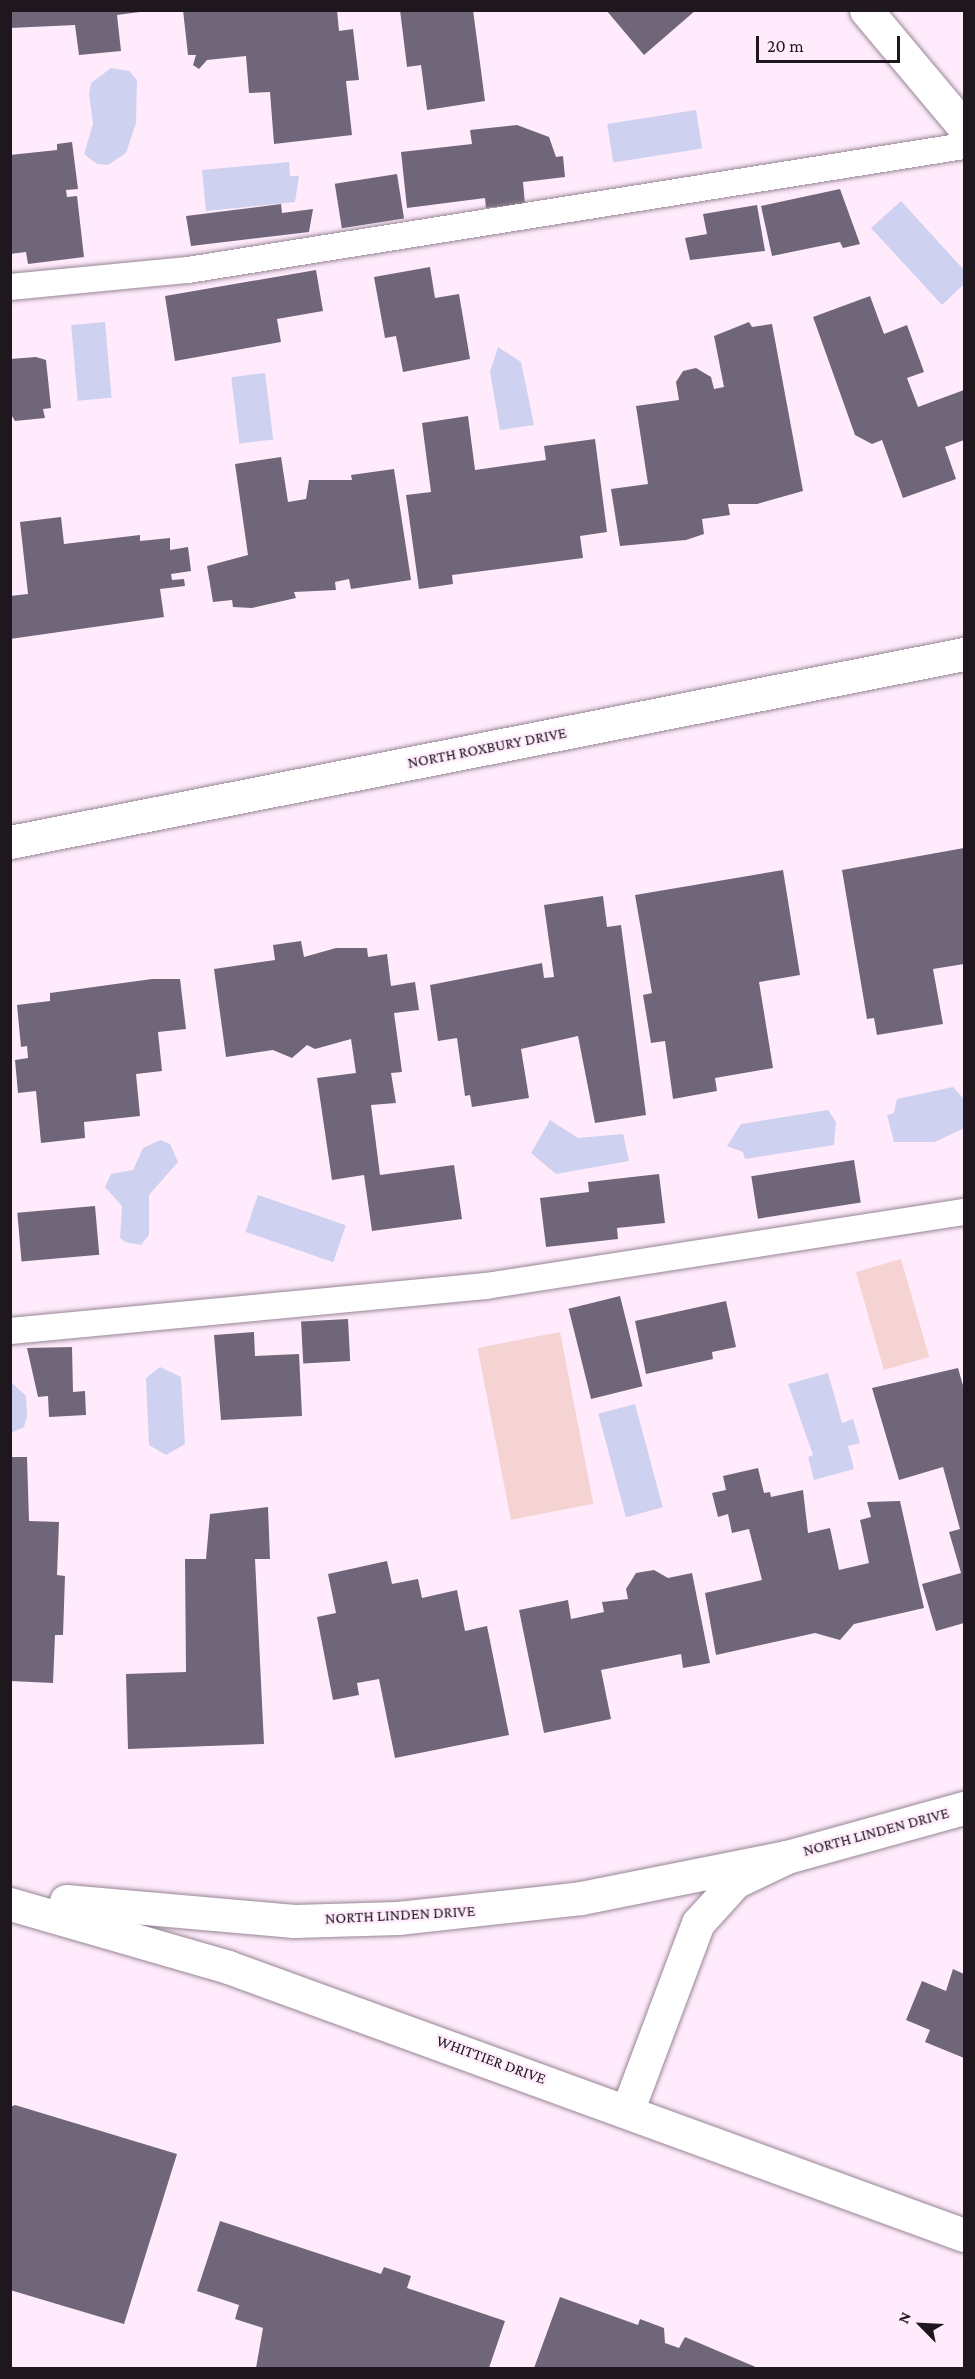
<!DOCTYPE html>
<style>
body{margin:0}
#map{position:relative;width:975px;height:2379px;overflow:hidden;background:#ffebfc;font-family:"Crimson Pro",serif}
div>[style]{position:absolute}
.green>*{inset:0;background:#f4d3d2;transform-origin:0 0}
.water>*{inset:0;background:#ced1ef;transform-origin:0 0}
.building>*{inset:0;background:#6f6779;transform-origin:0 0}
.roads{filter:drop-shadow(0 0 2px #978695) drop-shadow(0 0 2px #978695)}
.service>*{height:26px;margin:-13px;padding:0 13px;transform-origin:13px;border-radius:13px;background:#fff}
.minor>*{height:33px;margin:-16.5px;padding:0 16.5px;transform-origin:16.5px;border-radius:16.5px;background:#fff}
span{translate:-50% -50%;white-space:nowrap;text-align:center;line-height:1.15;-webkit-text-stroke:4.5px #ffebfc;paint-order:stroke}
.street-label{font-size:16px;color:#1e171d}
.frame{position:absolute;inset:0;border:12px solid #1e171d;pointer-events:none}
.north{position:absolute;left:891px;top:2295px;width:60px;height:60px;-webkit-text-stroke:4px #ffebfc;paint-order:stroke;rotate:294deg;font-size:16px;font-weight:700;line-height:24px;text-align:center;color:#1e171d}
.north::after{content:'';display:block;margin:auto;width:21px;height:27px;background:#1e171d;clip-path:polygon(50% 0,100% 100%,50% 72%,0 100%)}
.scale{position:absolute;left:756px;top:36px;width:144px;height:27px;box-sizing:border-box;border:3px solid #1e171d;border-top:0;padding-left:8px;font-size:18px;line-height:21px;white-space:nowrap;color:#1e171d;-webkit-text-stroke:4px #ffebfc;paint-order:stroke}
</style>
<div id="map">
<div class="green">
<i style="left:901px;top:1259px;width:102px;height:47px;rotate:74deg"></i>
<i style="left:560px;top:1332px;width:175px;height:84px;rotate:79deg"></i>
</div>
<div class="water">
<i style="clip-path:polygon(111px 68px,129px 71px,137px 80px,136px 123px,126px 153px,108px 165px,97px 164px,84px 154px,93px 124px,89px 94px,91px 83px)"></i>
<i style="left:696px;top:110px;width:39px;height:90px;rotate:81deg"></i>
<i style="clip-path:polygon(289px 162px,290px 176px,299px 176px,295px 202px,206px 211px,202px 170px)"></i>
<i style="clip-path:polygon(901px 201px,964px 270px,964px 284px,942px 305px,871px 228px)"></i>
<i style="left:105px;top:322px;width:76px;height:34px;rotate:85deg"></i>
<i style="clip-path:polygon(498px 347px,521px 362px,534px 425px,500px 430px,490px 372px)"></i>
<i style="left:265px;top:373px;width:67px;height:34px;rotate:83deg"></i>
<i style="clip-path:polygon(953px 1087px,964px 1099px,964px 1128px,935px 1142px,894px 1142px,887px 1115px,894px 1113px,897px 1099px)"></i>
<i style="clip-path:polygon(828px 1110px,836px 1122px,834px 1145px,745px 1159px,743px 1152px,727px 1146px,741px 1124px)"></i>
<i style="clip-path:polygon(550px 1120px,578px 1138px,623px 1134px,629px 1161px,556px 1174px,531px 1153px)"></i>
<i style="clip-path:polygon(160px 1140px,170px 1144px,178px 1162px,149px 1195px,149px 1235px,141px 1245px,125px 1242px,120px 1238px,122px 1206px,105px 1187px,111px 1174px,133px 1170px,143px 1148px)"></i>
<i style="left:258px;top:1195px;width:93px;height:39px;rotate:19deg"></i>
<i style="clip-path:polygon(160px 1367px,181px 1377px,185px 1444px,166px 1455px,149px 1445px,146px 1378px)"></i>
<i style="clip-path:polygon(828px 1373px,842px 1423px,853px 1419px,860px 1443px,848px 1446px,854px 1469px,814px 1480px,808px 1457px,813px 1455px,788px 1384px)"></i>
<i style="clip-path:polygon(11px 1382px,26px 1396px,27px 1416px,24px 1427px,11px 1433px)"></i>
<i style="left:635px;top:1404px;width:107px;height:38px;rotate:75deg"></i>
</div>
<div class="building">
<i style="clip-path:polygon(10px 10px,139px 10px,140px 12px,117px 15px,121px 51px,79px 55px,75px 25px,10px 28px)"></i>
<i style="clip-path:polygon(183px 10px,337px 10px,339px 31px,353px 29px,359px 80px,346px 81px,352px 135px,274px 144px,270px 92px,249px 93px,246px 56px,207px 60px,199px 69px,193px 65px,196px 55px,188px 55px)"></i>
<i style="clip-path:polygon(400px 10px,473px 10px,485px 101px,427px 110px,421px 65px,407px 67px)"></i>
<i style="clip-path:polygon(606px 10px,696px 10px,644px 55px)"></i>
<i style="clip-path:polygon(517px 125px,549px 137px,556px 157px,563px 156px,565px 177px,523px 182px,525px 204px,486px 208px,485px 198px,407px 208px,401px 152px,472px 144px,470px 130px)"></i>
<i style="clip-path:polygon(72px 142px,78px 189px,66px 190px,67px 197px,77px 196px,84px 257px,28px 264px,26px 252px,10px 254px,10px 155px,57px 150px,57px 144px)"></i>
<i style="left:397px;top:174px;width:45px;height:63px;rotate:81deg"></i>
<i style="clip-path:polygon(840px 189px,860px 244px,843px 248px,840px 242px,772px 256px,761px 206px)"></i>
<i style="clip-path:polygon(281px 204px,282px 213px,313px 209px,309px 232px,191px 246px,186px 216px)"></i>
<i style="clip-path:polygon(757px 205px,765px 251px,690px 260px,685px 238px,707px 234px,703px 214px)"></i>
<i style="clip-path:polygon(430px 267px,435px 298px,459px 294px,470px 359px,403px 372px,396px 336px,385px 338px,374px 277px)"></i>
<i style="clip-path:polygon(316px 270px,323px 311px,277px 319px,281px 342px,175px 361px,165px 296px)"></i>
<i style="clip-path:polygon(870px 296px,884px 334px,907px 325px,924px 372px,907px 378px,918px 407px,964px 390px,964px 440px,945px 447px,956px 479px,903px 498px,882px 440px,872px 444px,855px 435px,813px 317px)"></i>
<i style="clip-path:polygon(749px 322px,752px 327px,772px 324px,803px 491px,757px 504px,728px 504px,730px 515px,702px 519px,704px 534px,686px 540px,620px 546px,611px 489px,648px 484px,636px 406px,679px 400px,676px 382px,683px 371px,696px 368px,711px 377px,714px 389px,724px 387px,714px 336px)"></i>
<i style="clip-path:polygon(36px 357px,46px 360px,51px 408px,43px 409px,45px 418px,15px 421px,10px 413px,10px 359px)"></i>
<i style="clip-path:polygon(468px 416px,475px 470px,546px 460px,544px 446px,595px 439px,607px 532px,580px 536px,583px 558px,452px 575px,453px 584px,419px 589px,406px 495px,431px 492px,422px 423px)"></i>
<i style="clip-path:polygon(281px 457px,288px 502px,306px 499px,309px 480px,352px 480px,351px 475px,394px 469px,411px 580px,351px 589px,349px 579px,335px 582px,336px 590px,294px 592px,296px 598px,252px 608px,233px 607px,232px 600px,213px 602px,207px 566px,248px 555px,235px 464px)"></i>
<i style="clip-path:polygon(61px 517px,64px 544px,140px 535px,140px 541px,170px 538px,170px 550px,188px 547px,191px 571px,171px 574px,172px 580px,184px 579px,185px 586px,160px 589px,164px 617px,10px 639px,10px 596px,28px 594px,20px 522px)"></i>
<i style="clip-path:polygon(964px 848px,964px 964px,933px 969px,943px 1024px,877px 1035px,874px 1018px,867px 1019px,842px 870px)"></i>
<i style="clip-path:polygon(783px 870px,800px 975px,759px 982px,773px 1068px,715px 1078px,717px 1091px,673px 1099px,665px 1041px,651px 1043px,643px 995px,652px 993px,635px 895px)"></i>
<i style="clip-path:polygon(603px 896px,607px 927px,621px 925px,646px 1115px,595px 1123px,578px 1036px,521px 1049px,529px 1098px,472px 1107px,470px 1095px,465px 1096px,457px 1038px,438px 1041px,430px 985px,542px 963px,544px 978px,554px 977px,544px 905px)"></i>
<i style="clip-path:polygon(301px 941px,304px 957px,336px 948px,367px 948px,368px 957px,387px 954px,391px 986px,415px 982px,419px 1010px,394px 1013px,402px 1072px,391px 1073px,396px 1103px,371px 1105px,380px 1175px,454px 1165px,462px 1219px,372px 1231px,364px 1175px,332px 1180px,317px 1078px,356px 1073px,351px 1039px,315px 1049px,307px 1045px,292px 1058px,273px 1050px,226px 1057px,214px 969px,275px 960px,273px 945px)"></i>
<i style="clip-path:polygon(152px 979px,180px 979px,186px 1029px,158px 1032px,162px 1071px,136px 1074px,140px 1116px,84px 1122px,85px 1138px,41px 1143px,36px 1091px,18px 1093px,15px 1060px,28px 1058px,27px 1046px,21px 1047px,17px 1005px,50px 1001px,50px 993px)"></i>
<i style="left:854px;top:1160px;width:43px;height:104px;rotate:81deg"></i>
<i style="clip-path:polygon(659px 1174px,665px 1223px,617px 1228px,618px 1239px,546px 1247px,540px 1198px,589px 1192px,588px 1182px)"></i>
<i style="left:95px;top:1206px;width:49px;height:78px;rotate:85deg"></i>
<i style="left:620px;top:1296px;width:93px;height:53px;rotate:76deg"></i>
<i style="clip-path:polygon(726px 1301px,736px 1347px,712px 1352px,713px 1359px,646px 1374px,635px 1321px)"></i>
<i style="left:348px;top:1319px;width:42px;height:47px;rotate:87deg"></i>
<i style="clip-path:polygon(254px 1332px,255px 1356px,299px 1354px,302px 1416px,221px 1420px,214px 1335px)"></i>
<i style="clip-path:polygon(72px 1347px,73px 1392px,85px 1391px,86px 1415px,49px 1417px,48px 1396px,38px 1397px,27px 1348px)"></i>
<i style="clip-path:polygon(958px 1368px,964px 1389px,964px 1623px,936px 1631px,922px 1584px,961px 1573px,949px 1532px,960px 1529px,943px 1467px,899px 1480px,872px 1388px)"></i>
<i style="clip-path:polygon(10px 1457px,27px 1457px,29px 1521px,59px 1522px,57px 1575px,65px 1576px,63px 1635px,55px 1635px,53px 1683px,10px 1681px)"></i>
<i style="clip-path:polygon(758px 1468px,764px 1493px,770px 1492px,771px 1497px,803px 1490px,808px 1533px,830px 1528px,839px 1570px,869px 1563px,860px 1520px,871px 1517px,867px 1502px,900px 1501px,924px 1608px,854px 1624px,840px 1640px,815px 1633px,716px 1655px,705px 1593px,762px 1580px,749px 1529px,732px 1533px,728px 1514px,718px 1517px,712px 1493px,726px 1490px,723px 1476px)"></i>
<i style="clip-path:polygon(268px 1507px,270px 1559px,255px 1559px,264px 1744px,128px 1749px,126px 1674px,186px 1672px,185px 1559px,206px 1559px,210px 1514px)"></i>
<i style="clip-path:polygon(387px 1561px,392px 1584px,418px 1579px,422px 1598px,457px 1590px,465px 1631px,487px 1626px,509px 1735px,395px 1758px,379px 1679px,357px 1683px,359px 1695px,333px 1700px,317px 1617px,336px 1613px,328px 1574px)"></i>
<i style="clip-path:polygon(654px 1570px,668px 1578px,692px 1573px,710px 1663px,683px 1668px,681px 1654px,601px 1670px,611px 1719px,544px 1733px,519px 1610px,568px 1600px,571px 1619px,604px 1612px,602px 1602px,628px 1599px,626px 1589px,636px 1573px)"></i>
<i style="clip-path:polygon(953px 1969px,964px 1974px,964px 2058px,925px 2042px,930px 2030px,906px 2020px,922px 1981px,946px 1991px)"></i>
<i style="clip-path:polygon(15px 2105px,177px 2154px,124px 2324px,10px 2290px,10px 2107px)"></i>
<i style="clip-path:polygon(220px 2221px,381px 2274px,384px 2267px,411px 2276px,407px 2288px,505px 2321px,489px 2368px,256px 2368px,263px 2328px,235px 2319px,239px 2305px,197px 2291px)"></i>
<i style="clip-path:polygon(560px 2297px,638px 2325px,640px 2319px,664px 2328px,665px 2343px,679px 2348px,685px 2337px,758px 2368px,534px 2368px)"></i>
</div>
<div class="roads">
<div class="service">
<i style="left:10px;top:287px;width:179px;rotate:-5.5deg"></i>
<i style="left:188px;top:270px;width:786px;rotate:-9.08deg"></i>
<i style="left:10px;top:1331px;width:478px;rotate:-5.4deg"></i>
<i style="left:486px;top:1286px;width:484px;rotate:-8.8deg"></i>
</div>
<div class="minor">
<i style="left:866px;top:10px;width:153px;rotate:50.1deg"></i>
<i style="left:10px;top:842px;width:972px;rotate:-11.15deg"></i>
<i style="left:66px;top:1901px;width:229px;rotate:5deg"></i>
<i style="left:294px;top:1921px;width:104px;rotate:-1.7deg"></i>
<i style="left:398px;top:1918px;width:184px;rotate:-6.2deg"></i>
<i style="left:581px;top:1898px;width:210px;rotate:-11.3deg"></i>
<i style="left:10px;top:1904px;width:227px;rotate:16.1deg"></i>
<i style="left:228px;top:1967px;width:783px;rotate:20.01deg"></i>
<i style="left:628px;top:2109px;width:199px;rotate:-69.4deg"></i>
<i style="left:698px;top:1923px;width:55px;rotate:-47.9deg"></i>
<i style="left:735px;top:1882px;width:58px;rotate:-25.7deg"></i>
<i style="left:787px;top:1857px;width:184px;rotate:-15.5deg"></i>
</div>
</div>
<div class="street-label">
<span style="left:487px;top:748px;rotate:-11deg">NORTH ROXBURY DRIVE</span>
<span style="left:876px;top:1832px;rotate:-15deg">NORTH LINDEN DRIVE</span>
<span style="left:400px;top:1915px;rotate:-3deg">NORTH LINDEN DRIVE</span>
<span style="left:491px;top:2060px;rotate:20deg">WHITTIER DRIVE</span>
</div>
<div class="frame"></div>
<div class="north">N</div>
<div class="scale">20 m</div>
</div>
